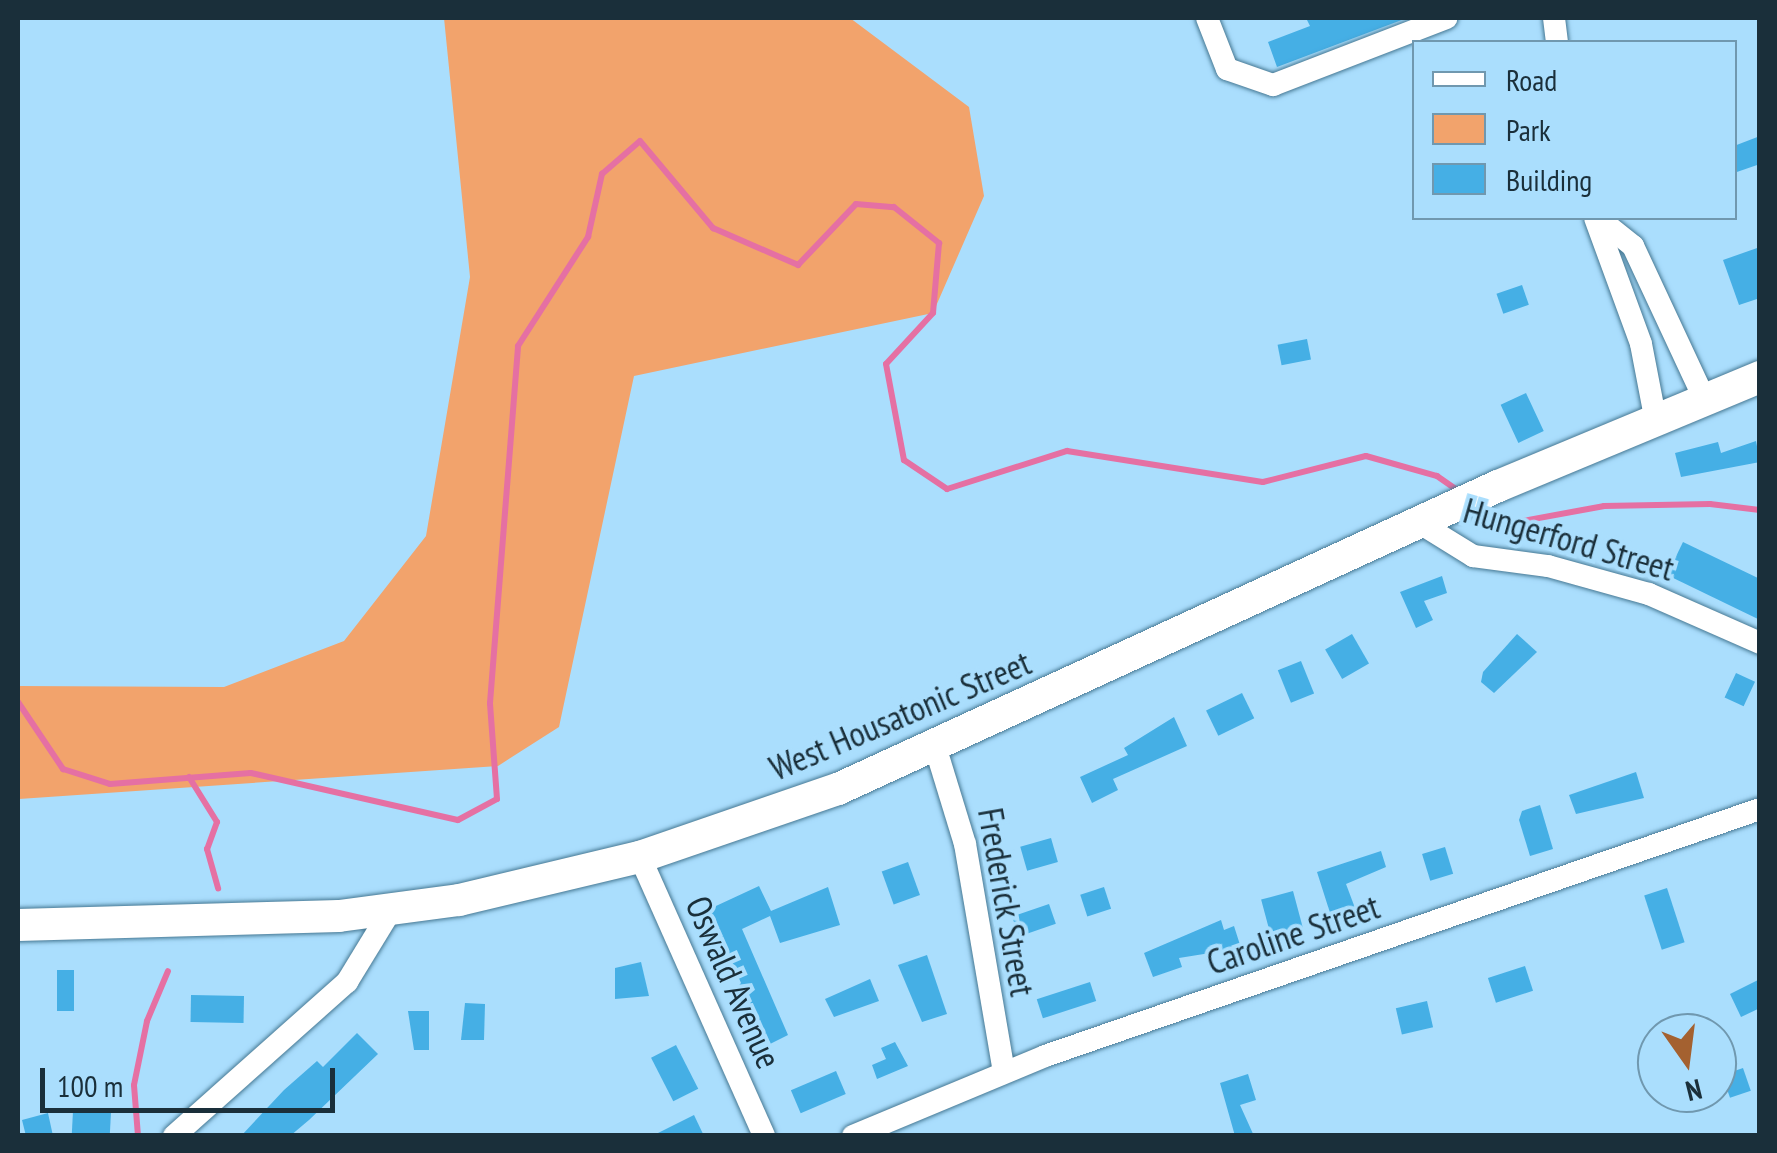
<!DOCTYPE html>
<style>
body{margin:0}
#map{position:relative;width:1777px;height:1153px;overflow:hidden;background:#aadefd;font-family:"PT Sans Narrow",sans-serif}
div>[style]{position:absolute}
.green>*{inset:0;background:#f2a36c}
.stream>*{height:6px;margin:-3px;padding:0 3px;transform-origin:3px;border-radius:3px;background:#e570a3}
.building>*{inset:0;background:#45afe5;transform-origin:0 0}
.roads{filter:drop-shadow(0 0 2px #467893) drop-shadow(0 0 2px #467893)}
.minor>*{height:22px;margin:-11px;padding:0 11px;transform-origin:11px;border-radius:11px;background:#fff}
.highway>*{height:32px;margin:-16px;padding:0 16px;transform-origin:16px;border-radius:16px;background:#fff}
span{translate:-50% -50%;white-space:nowrap;text-align:center;line-height:1.15;-webkit-text-stroke:8px #aadefd;paint-order:stroke}
.street-label{font-size:35px;color:#1a2f3a}
.frame{position:absolute;inset:0;border:20px solid #1a2f3a;pointer-events:none}
.legend{position:absolute;left:1412px;top:40px;width:325px;height:180px;box-sizing:border-box;background:#aadefd;border:2px solid #7098af;margin:0;padding:12px 18px;list-style:none;font-size:30px;color:#1a2f3a}
.legend li{display:flex;align-items:center;gap:20px;height:50px}
.legend b{width:50px;border:2px solid #7098af}
.north{position:absolute;left:1637px;top:1013px;width:100px;height:100px;box-sizing:border-box;background:#aadefd;border:2px solid #7098af;border-radius:50%;rotate:166deg;font-size:28px;font-weight:700;line-height:40px;text-align:center;color:#1a2f3a}
.north::after{content:'';display:block;margin:auto;width:35px;height:45px;background:#a46130;clip-path:polygon(50% 0,100% 100%,50% 72%,0 100%)}
.scale{position:absolute;left:40px;top:1068px;width:295px;height:45px;box-sizing:border-box;border:5px solid #1a2f3a;border-top:0;padding-left:12px;font-size:30px;line-height:35px;white-space:nowrap;color:#1a2f3a;-webkit-text-stroke:8px #aadefd;paint-order:stroke}
</style>
<div id="map">
<div class="green">
<i style="clip-path:polygon(444px 18px,850px 18px,969px 107px,984px 196px,933px 313px,634px 376px,559px 727px,498px 766px,19px 799px,18px 686px,224px 687px,344px 641px,426px 536px,470px 277px)"></i>
</div>
<div class="stream">
<i style="left:1479px;top:505px;width:33px;rotate:35deg"></i>
<i style="left:1506px;top:524px;width:100px;rotate:-10.4deg"></i>
<i style="left:1604px;top:506px;width:106px;rotate:-1.1deg"></i>
<i style="left:1710px;top:504px;width:50px;rotate:6.8deg"></i>
<i style="left:18px;top:702px;width:81px;rotate:56.1deg"></i>
<i style="left:63px;top:769px;width:49px;rotate:17.7deg"></i>
<i style="left:110px;top:784px;width:141px;rotate:-4.5deg"></i>
<i style="left:251px;top:773px;width:212px;rotate:12.8deg"></i>
<i style="left:458px;top:820px;width:44px;rotate:-28.3deg"></i>
<i style="left:497px;top:799px;width:96px;rotate:-94.2deg"></i>
<i style="left:490px;top:703px;width:358px;rotate:-85.5deg"></i>
<i style="left:518px;top:346px;width:130px;rotate:-57.3deg"></i>
<i style="left:588px;top:237px;width:65px;rotate:-77.5deg"></i>
<i style="left:602px;top:174px;width:50px;rotate:-41deg"></i>
<i style="left:640px;top:141px;width:114px;rotate:50deg"></i>
<i style="left:713px;top:228px;width:93px;rotate:23.5deg"></i>
<i style="left:798px;top:265px;width:84px;rotate:-46.4deg"></i>
<i style="left:856px;top:204px;width:38px;rotate:5deg"></i>
<i style="left:894px;top:207px;width:58px;rotate:38.7deg"></i>
<i style="left:939px;top:243px;width:70px;rotate:94.9deg"></i>
<i style="left:933px;top:313px;width:69px;rotate:132.7deg"></i>
<i style="left:886px;top:364px;width:98px;rotate:79.4deg"></i>
<i style="left:904px;top:460px;width:52px;rotate:34deg"></i>
<i style="left:947px;top:489px;width:126px;rotate:-17.6deg"></i>
<i style="left:1067px;top:451px;width:198px;rotate:9deg"></i>
<i style="left:1263px;top:482px;width:106px;rotate:-14.2deg"></i>
<i style="left:1366px;top:456px;width:74px;rotate:15.7deg"></i>
<i style="left:1437px;top:476px;width:28px;rotate:35deg"></i>
<i style="left:189px;top:777px;width:53px;rotate:58.1deg"></i>
<i style="left:217px;top:822px;width:29px;rotate:110deg"></i>
<i style="left:207px;top:849px;width:41px;rotate:74.2deg"></i>
<i style="left:138px;top:1136px;width:51px;rotate:-94.5deg"></i>
<i style="left:134px;top:1085px;width:65px;rotate:-78.5deg"></i>
<i style="left:147px;top:1021px;width:54px;rotate:-67.2deg"></i>
</div>
<div class="building">
<i style="clip-path:polygon(1306px 18px,1407px 18px,1277px 67px,1268px 42px,1310px 26px)"></i>
<i style="clip-path:polygon(1760px 136px,1760px 164px,1734px 173px,1734px 146px)"></i>
<i style="clip-path:polygon(1760px 247px,1760px 298px,1739px 305px,1723px 260px)"></i>
<i style="left:1522px;top:285px;width:21px;height:27px;rotate:71deg"></i>
<i style="left:1307px;top:339px;width:21px;height:30px;rotate:79deg"></i>
<i style="left:1526px;top:393px;width:42px;height:28px;rotate:65deg"></i>
<i style="clip-path:polygon(1756px 441px,1760px 462px,1681px 477px,1675px 453px,1718px 442px,1721px 453px)"></i>
<i style="clip-path:polygon(1683px 542px,1760px 579px,1760px 620px,1667px 575px)"></i>
<i style="clip-path:polygon(1442px 576px,1447px 593px,1424px 601px,1433px 620px,1416px 628px,1400px 592px)"></i>
<i style="left:1352px;top:634px;width:34px;height:31px;rotate:60deg"></i>
<i style="clip-path:polygon(1517px 634px,1537px 652px,1494px 693px,1481px 682px,1483px 672px)"></i>
<i style="left:1301px;top:661px;width:35px;height:25px;rotate:68deg"></i>
<i style="left:1736px;top:673px;width:21px;height:27px;rotate:25deg"></i>
<i style="left:1242px;top:693px;width:28px;height:40px;rotate:64deg"></i>
<i style="clip-path:polygon(1174px 717px,1187px 746px,1113px 779px,1118px 790px,1092px 803px,1080px 777px,1128px 755px,1124px 748px)"></i>
<i style="clip-path:polygon(1636px 772px,1644px 798px,1576px 814px,1569px 795px)"></i>
<i style="clip-path:polygon(1540px 805px,1553px 849px,1530px 856px,1519px 820px,1522px 811px)"></i>
<i style="left:1051px;top:838px;width:25px;height:32px;rotate:74deg"></i>
<i style="left:1445px;top:847px;width:28px;height:24px;rotate:73deg"></i>
<i style="clip-path:polygon(1381px 851px,1386px 867px,1346px 884px,1355px 908px,1331px 916px,1317px 872px)"></i>
<i style="left:908px;top:862px;width:35px;height:28px;rotate:70deg"></i>
<i style="clip-path:polygon(759px 886px,771px 911px,828px 887px,840px 925px,780px 943px,770px 916px,742px 929px,788px 1035px,766px 1046px,735px 990px,741px 983px,721px 936px,712px 940px,702px 919px,703px 912px)"></i>
<i style="left:1104px;top:887px;width:23px;height:25px;rotate:72deg"></i>
<i style="left:1667px;top:888px;width:57px;height:24px;rotate:72deg"></i>
<i style="left:1293px;top:891px;width:39px;height:33px;rotate:75deg"></i>
<i style="left:1049px;top:904px;width:21px;height:39px;rotate:71deg"></i>
<i style="clip-path:polygon(1221px 920px,1224px 930px,1234px 926px,1241px 948px,1179px 958px,1182px 967px,1153px 977px,1144px 953px)"></i>
<i style="clip-path:polygon(927px 955px,947px 1014px,922px 1022px,898px 965px)"></i>
<i style="clip-path:polygon(641px 962px,649px 996px,615px 999px,615px 968px)"></i>
<i style="left:1525px;top:966px;width:26px;height:39px;rotate:72deg"></i>
<i style="left:57px;top:970px;width:17px;height:41px"></i>
<i style="clip-path:polygon(870px 979px,879px 1001px,834px 1017px,825px 999px)"></i>
<i style="clip-path:polygon(1760px 979px,1760px 1008px,1741px 1017px,1730px 994px)"></i>
<i style="left:1090px;top:982px;width:20px;height:56px;rotate:72deg"></i>
<i style="left:191px;top:995px;width:53px;height:27px;rotate:1deg"></i>
<i style="left:1427px;top:1001px;width:27px;height:32px;rotate:77deg"></i>
<i style="clip-path:polygon(465px 1003px,485px 1004px,484px 1040px,461px 1040px)"></i>
<i style="clip-path:polygon(408px 1011px,429px 1011px,429px 1050px,414px 1050px)"></i>
<i style="clip-path:polygon(357px 1033px,378px 1054px,309px 1120px,290px 1136px,241px 1136px,284px 1090px,317px 1061px,323px 1067px)"></i>
<i style="clip-path:polygon(895px 1042px,908px 1066px,877px 1079px,872px 1065px,886px 1059px,881px 1048px)"></i>
<i style="left:676px;top:1045px;width:49px;height:28px;rotate:63deg"></i>
<i style="left:1743px;top:1068px;width:24px;height:22px;rotate:71deg"></i>
<i style="left:836px;top:1071px;width:25px;height:49px;rotate:67deg"></i>
<i style="clip-path:polygon(1248px 1074px,1256px 1100px,1240px 1105px,1254px 1136px,1235px 1136px,1220px 1083px)"></i>
<i style="left:73px;top:1111px;width:38px;height:25px;rotate:3deg"></i>
<i style="clip-path:polygon(48px 1113px,53px 1136px,26px 1136px,22px 1120px)"></i>
<i style="clip-path:polygon(694px 1115px,704px 1136px,652px 1136px)"></i>
</div>
<div class="roads">
<div class="minor">
<i style="left:1207px;top:18px;width:55px;rotate:68.6deg"></i>
<i style="left:1227px;top:69px;width:49px;rotate:19.2deg"></i>
<i style="left:1273px;top:85px;width:186px;rotate:-21.1deg"></i>
<i style="left:1554px;top:18px;width:24px;rotate:83deg"></i>
<i style="left:1595px;top:218px;width:134px;rotate:69.9deg"></i>
<i style="left:1641px;top:344px;width:74px;rotate:79.1deg"></i>
<i style="left:1598px;top:218px;width:45px;rotate:38.7deg"></i>
<i style="left:1633px;top:246px;width:168px;rotate:65deg"></i>
<i style="left:1418px;top:522px;width:65px;rotate:31.7deg"></i>
<i style="left:1473px;top:556px;width:76px;rotate:7.6deg"></i>
<i style="left:1548px;top:566px;width:105px;rotate:15.5deg"></i>
<i style="left:1649px;top:594px;width:121px;rotate:23.8deg"></i>
<i style="left:935px;top:746px;width:102px;rotate:73deg"></i>
<i style="left:965px;top:844px;width:230px;rotate:80.3deg"></i>
<i style="left:640px;top:857px;width:305px;rotate:66deg"></i>
<i style="left:174px;top:1136px;width:232px;rotate:-41.7deg"></i>
<i style="left:347px;top:982px;width:84px;rotate:-58.6deg"></i>
<i style="left:853px;top:1136px;width:208px;rotate:-22.6deg"></i>
<i style="left:1045px;top:1056px;width:756px;rotate:-19.06deg"></i>
</div>
<div class="highway">
<i style="left:18px;top:925px;width:321px;rotate:-1.6deg"></i>
<i style="left:339px;top:916px;width:121px;rotate:-7.6deg"></i>
<i style="left:459px;top:900px;width:186px;rotate:-13.4deg"></i>
<i style="left:640px;top:857px;width:209px;rotate:-19deg"></i>
<i style="left:838px;top:789px;width:726px;rotate:-24.66deg"></i>
<i style="left:1498px;top:486px;width:284px;rotate:-22.6deg"></i>
</div>
</div>
<div class="street-label">
<span style="left:1569px;top:539px;rotate:16deg">Hungerford Street</span>
<span style="left:900px;top:715px;rotate:-23deg">West Housatonic Street</span>
<span style="left:1007px;top:902px;rotate:80deg">Frederick Street</span>
<span style="left:1293px;top:934px;rotate:-19deg">Caroline Street</span>
<span style="left:734px;top:982px;rotate:66deg">Oswald Avenue</span>
</div>
<div class="frame"></div>
<ul class="legend">
<li><b style="height:12px;background:#fff"></b>Road</li>
<li><b style="height:28px;background:#f2a36c"></b>Park</li>
<li><b style="height:28px;background:#45afe5"></b>Building</li>
</ul>
<div class="north">N</div>
<div class="scale">100 m</div>
</div>
